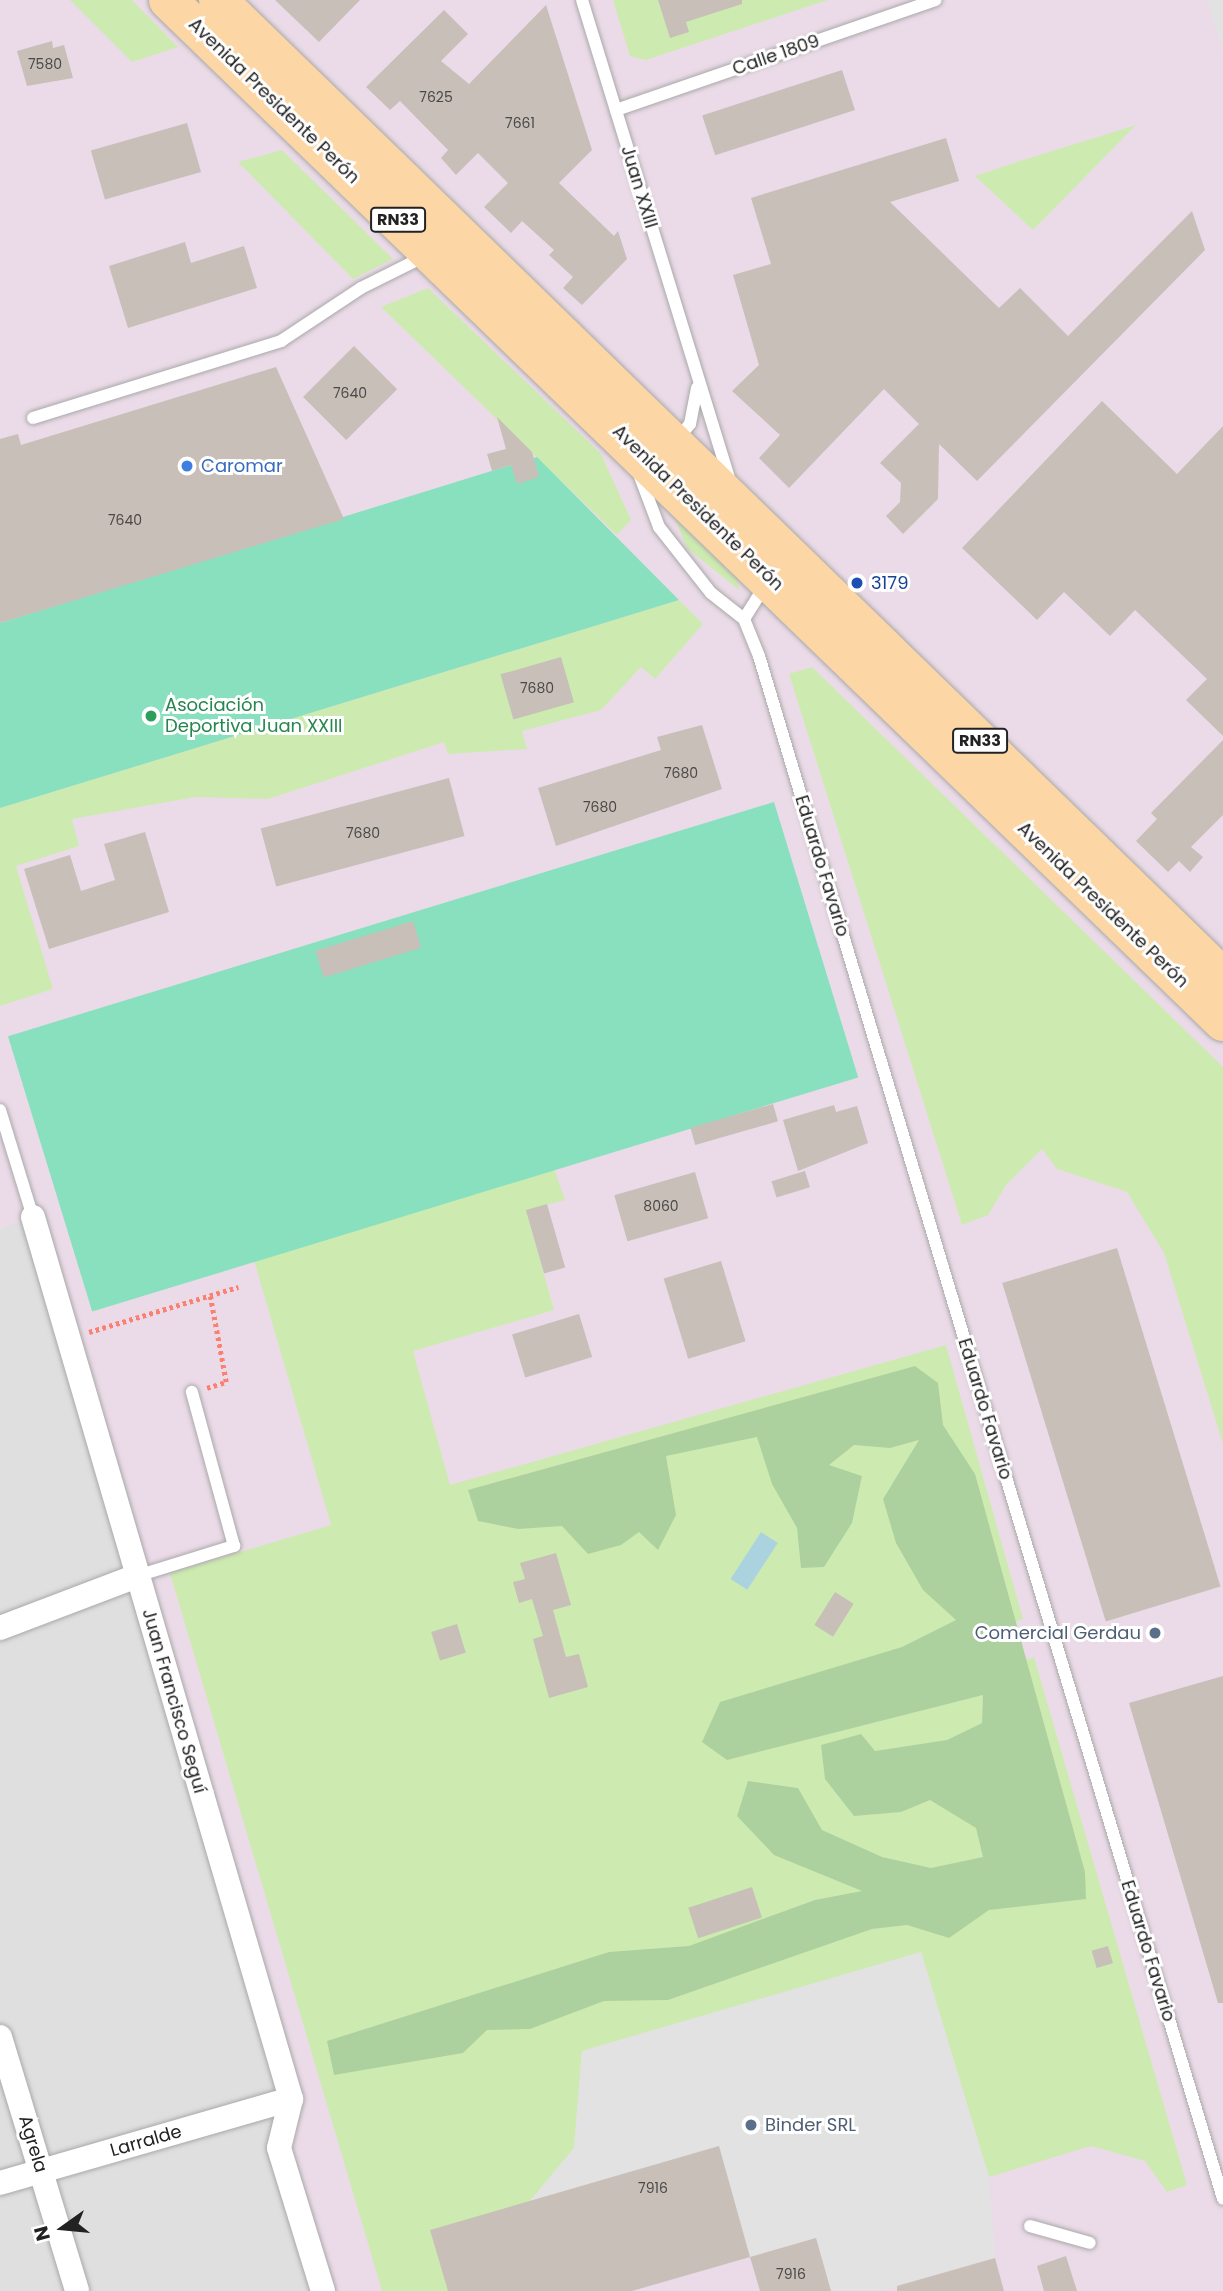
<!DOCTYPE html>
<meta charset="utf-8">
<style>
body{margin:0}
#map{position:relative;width:1223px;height:2291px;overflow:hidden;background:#f2efe9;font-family:Poppins,sans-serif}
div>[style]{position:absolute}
.residential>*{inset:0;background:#e0dfdf}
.industrial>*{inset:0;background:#ebdbe8}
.grass>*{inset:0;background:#cdebb0}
.forest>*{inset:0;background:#add19e}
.pitch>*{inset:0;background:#88e0be;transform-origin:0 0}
.parking>*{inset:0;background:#e2e2e2}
.water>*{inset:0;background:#aad3df;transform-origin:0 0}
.building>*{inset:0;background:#c7bfb8;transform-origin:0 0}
.path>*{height:4.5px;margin-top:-2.25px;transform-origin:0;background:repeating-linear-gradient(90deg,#fa8072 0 3.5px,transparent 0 7px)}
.roads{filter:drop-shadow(0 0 2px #a9a9a9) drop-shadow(0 0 2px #a9a9a9)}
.service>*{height:12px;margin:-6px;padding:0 6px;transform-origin:6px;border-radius:6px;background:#fff}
.minor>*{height:24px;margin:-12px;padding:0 12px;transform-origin:12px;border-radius:12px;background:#fff}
.primary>*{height:38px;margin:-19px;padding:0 19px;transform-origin:19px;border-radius:19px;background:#fcd6a4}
.dots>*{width:19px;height:19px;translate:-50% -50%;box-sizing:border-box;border:4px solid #fff;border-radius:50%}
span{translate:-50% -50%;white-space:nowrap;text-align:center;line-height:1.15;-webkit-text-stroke:6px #fff;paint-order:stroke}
.number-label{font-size:14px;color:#4b4948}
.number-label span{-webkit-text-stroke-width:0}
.shield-label span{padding:2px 5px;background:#fff;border:2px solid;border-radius:5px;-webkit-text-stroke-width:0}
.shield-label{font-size:16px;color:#222;font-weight:700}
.street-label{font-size:18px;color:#222}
.shop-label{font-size:18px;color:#366cbe}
.left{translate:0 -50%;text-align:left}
.transit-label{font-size:18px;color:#164399}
.leisure-label{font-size:18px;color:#27864d}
.service-label{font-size:18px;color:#4e5e75}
.right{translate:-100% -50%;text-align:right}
.north{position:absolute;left:28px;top:2193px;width:70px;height:70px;-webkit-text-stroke:5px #fff;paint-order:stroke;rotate:255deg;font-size:19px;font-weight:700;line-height:28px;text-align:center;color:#222}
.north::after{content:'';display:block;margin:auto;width:24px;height:32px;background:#222;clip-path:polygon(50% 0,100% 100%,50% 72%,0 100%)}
</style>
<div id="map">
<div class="residential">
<i style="clip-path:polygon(33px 1217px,291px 2099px,323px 2291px,0 2291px,0 1228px)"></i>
</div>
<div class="industrial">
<i style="clip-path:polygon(0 0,1223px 0,1223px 2291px,323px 2291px,279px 2148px,291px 2099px,33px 1218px,0 1228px)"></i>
</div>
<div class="grass">
<i style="clip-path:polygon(70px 0,132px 0,178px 47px,132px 62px)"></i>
<i style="clip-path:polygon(613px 0,828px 0,646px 60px,630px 56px)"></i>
<i style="clip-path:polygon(1136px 125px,1033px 230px,975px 176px,1017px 162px)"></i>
<i style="clip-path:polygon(282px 150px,393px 259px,353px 279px,238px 162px)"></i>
<i style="clip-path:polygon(428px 288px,601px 454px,631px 520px,617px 535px,381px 307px)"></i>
<i style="clip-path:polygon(675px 519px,737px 579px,739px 590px,687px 548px)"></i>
<i style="clip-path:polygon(679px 600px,703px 624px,655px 679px,641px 667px,601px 710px,522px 731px,527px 749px,448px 754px,444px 742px,268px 799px,195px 797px,72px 819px,79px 846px,16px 866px,53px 989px,0 1006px,0 808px)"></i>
<i style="clip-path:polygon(812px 667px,1223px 1067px,1223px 1444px,1164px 1253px,1127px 1192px,1057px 1169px,1042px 1149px,1006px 1185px,988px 1215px,962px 1225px,789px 674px)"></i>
<i style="clip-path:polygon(554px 1168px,565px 1200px,526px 1210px,554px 1310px,413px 1351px,450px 1485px,946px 1345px,1023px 1619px,904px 1665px,913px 1702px,1034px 1657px,1187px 2185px,1167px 2192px,1145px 2161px,1091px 2146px,989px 2177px,921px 1952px,582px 2051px,574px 2148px,457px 2291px,382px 2291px,170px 1573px,331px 1525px,253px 1257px)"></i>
</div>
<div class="forest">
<i style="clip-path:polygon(915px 1366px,938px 1383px,943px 1425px,975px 1474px,1085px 1872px,1086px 1899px,989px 1910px,949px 1938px,907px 1925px,872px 1929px,668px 2000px,604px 2001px,530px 2029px,487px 2030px,463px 2053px,334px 2075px,327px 2041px,609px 1952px,689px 1946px,815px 1900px,862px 1891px,774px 1855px,737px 1816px,748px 1781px,798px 1788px,822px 1830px,882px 1857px,931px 1868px,983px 1857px,976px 1828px,930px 1800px,901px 1812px,854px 1816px,825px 1779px,821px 1745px,861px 1734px,875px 1751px,947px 1740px,982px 1723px,983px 1695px,727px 1760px,702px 1742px,720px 1702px,902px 1647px,956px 1620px,923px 1590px,896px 1543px,883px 1499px,919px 1440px,890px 1448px,854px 1445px,829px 1465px,862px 1476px,852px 1523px,824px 1567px,801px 1568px,797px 1528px,772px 1484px,757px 1437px,666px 1456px,676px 1515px,658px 1550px,639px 1532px,621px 1545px,588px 1554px,562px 1526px,518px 1529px,478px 1521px,468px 1490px)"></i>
</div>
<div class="pitch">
<i style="clip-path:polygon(537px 457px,679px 600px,0 808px,0 623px)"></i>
<i style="left:774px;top:802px;width:288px;height:801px;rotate:73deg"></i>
</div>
<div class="parking">
<i style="clip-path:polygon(1207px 0,1223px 0,1223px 51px)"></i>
<i style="clip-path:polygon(921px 1952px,989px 2177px,995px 2258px,879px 2291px,831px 2291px,816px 2238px,632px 2291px,454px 2291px,574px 2148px,582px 2051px)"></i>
</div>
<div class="water">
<i style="left:761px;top:1532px;width:20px;height:56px;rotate:33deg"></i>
</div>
<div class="building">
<i style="clip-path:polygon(275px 0,360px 0,319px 42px)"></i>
<i style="clip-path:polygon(658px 0,742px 0,742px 4px,686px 22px,689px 32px,670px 38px)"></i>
<i style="clip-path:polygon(546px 5px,592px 150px,559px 183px,614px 236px,618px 231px,627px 259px,582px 305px,563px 288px,573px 277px,549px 255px,554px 250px,522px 221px,511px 233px,484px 207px,508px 183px,478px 153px,456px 175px,441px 158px,448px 150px,400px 101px,390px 110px,366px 87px,444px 10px,468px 34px,441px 61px,469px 84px)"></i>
<i style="clip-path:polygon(52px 41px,53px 48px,64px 45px,73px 78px,27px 86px,17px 51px)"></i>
<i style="left:842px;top:70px;width:42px;height:147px;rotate:72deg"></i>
<i style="left:187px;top:123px;width:51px;height:100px;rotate:74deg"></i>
<i style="clip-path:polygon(946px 138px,959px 181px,890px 202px,999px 308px,1020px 288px,1068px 336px,1192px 211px,1205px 250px,977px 481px,939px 444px,938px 499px,903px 534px,886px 516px,900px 502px,901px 483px,880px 463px,919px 424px,884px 389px,789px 488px,759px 458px,780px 435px,732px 391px,759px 365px,733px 275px,771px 264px,751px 198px)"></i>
<i style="clip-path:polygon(185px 242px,191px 263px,244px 246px,257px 288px,128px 328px,109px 266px)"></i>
<i style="left:354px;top:346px;width:61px;height:72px;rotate:45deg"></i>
<i style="clip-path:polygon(276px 367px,344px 519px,0 623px,0 439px,18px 434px,21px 445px)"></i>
<i style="clip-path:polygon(1102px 401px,1177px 474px,1223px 426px,1223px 736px,1186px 700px,1207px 679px,1135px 610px,1110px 636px,1064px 592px,1037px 620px,962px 548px)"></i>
<i style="clip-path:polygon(497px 417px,532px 452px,539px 477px,517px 484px,511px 465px,492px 471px,487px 454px,506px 449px)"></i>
<i style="left:561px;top:657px;width:47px;height:63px;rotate:74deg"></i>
<i style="clip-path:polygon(702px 725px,722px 789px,556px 846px,538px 788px,661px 750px,657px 737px)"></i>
<i style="clip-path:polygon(1223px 740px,1223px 815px,1191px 847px,1203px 857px,1190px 872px,1179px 861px,1168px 872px,1136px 841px,1157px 819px,1151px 813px)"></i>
<i style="left:449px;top:778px;width:60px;height:195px;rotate:75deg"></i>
<i style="clip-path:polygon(145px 832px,169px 912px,49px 949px,24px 869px,70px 855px,81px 891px,115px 880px,104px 844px)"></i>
<i style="left:413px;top:921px;width:28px;height:102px;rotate:73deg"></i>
<i style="left:773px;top:1104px;width:18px;height:86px;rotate:74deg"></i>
<i style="clip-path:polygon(834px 1105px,836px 1112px,857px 1106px,868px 1143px,798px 1171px,783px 1120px)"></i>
<i style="left:805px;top:1171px;width:17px;height:35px;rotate:73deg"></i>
<i style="left:695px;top:1172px;width:48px;height:84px;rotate:74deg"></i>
<i style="left:547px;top:1204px;width:66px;height:22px;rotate:74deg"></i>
<i style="left:1117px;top:1248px;width:354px;height:120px;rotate:73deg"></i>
<i style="left:721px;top:1261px;width:84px;height:60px;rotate:73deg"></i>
<i style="left:579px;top:1314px;width:45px;height:70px;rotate:73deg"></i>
<i style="clip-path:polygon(556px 1553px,571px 1605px,553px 1610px,566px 1657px,579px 1654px,588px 1687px,549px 1698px,533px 1639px,543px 1636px,532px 1599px,519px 1603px,513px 1582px,525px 1579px,520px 1563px)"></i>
<i style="left:835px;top:1592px;width:22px;height:39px;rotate:32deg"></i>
<i style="left:457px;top:1624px;width:30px;height:27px;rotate:73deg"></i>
<i style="clip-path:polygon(1223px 1676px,1223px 2003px,1218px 2003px,1129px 1703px)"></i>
<i style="left:752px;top:1887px;width:32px;height:67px;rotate:72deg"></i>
<i style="left:1108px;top:1946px;width:18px;height:17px;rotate:74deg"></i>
<i style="clip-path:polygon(719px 2146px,750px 2257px,632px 2291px,448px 2291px,430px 2230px)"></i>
<i style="clip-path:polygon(816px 2238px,831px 2291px,760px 2291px,750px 2257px)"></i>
<i style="clip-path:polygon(1066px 2256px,1077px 2291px,1044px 2291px,1037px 2266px)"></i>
<i style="clip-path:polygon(995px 2258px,1004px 2291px,897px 2291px,897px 2286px)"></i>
</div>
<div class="path">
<i style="left:89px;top:1332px;width:156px;rotate:-16.8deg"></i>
<i style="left:207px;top:1388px;width:20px;rotate:-18deg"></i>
<i style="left:226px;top:1382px;width:87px;rotate:-100.5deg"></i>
</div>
<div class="roads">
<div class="service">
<i style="left:582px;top:0;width:503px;rotate:72.9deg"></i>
<i style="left:616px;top:110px;width:338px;rotate:-19deg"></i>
<i style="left:33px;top:418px;width:260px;rotate:-17.2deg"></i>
<i style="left:281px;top:341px;width:96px;rotate:-33.5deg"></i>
<i style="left:361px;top:288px;width:72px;rotate:-26.6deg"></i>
<i style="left:676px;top:441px;width:22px;rotate:-51deg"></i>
<i style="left:690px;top:424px;width:37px;rotate:-79deg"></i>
<i style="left:639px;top:474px;width:57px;rotate:69.3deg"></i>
<i style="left:659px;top:527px;width:84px;rotate:51.8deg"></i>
<i style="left:711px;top:593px;width:42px;rotate:38.2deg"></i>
<i style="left:744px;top:619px;width:40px;rotate:68deg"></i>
<i style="left:759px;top:656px;width:1611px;rotate:73.26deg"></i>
<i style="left:744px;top:619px;width:41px;rotate:-57.8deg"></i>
<i style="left:0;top:1110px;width:112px;rotate:72.9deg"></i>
<i style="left:137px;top:1576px;width:102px;rotate:-17.2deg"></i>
<i style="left:234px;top:1546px;width:160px;rotate:-105.3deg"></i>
<i style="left:1030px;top:2226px;width:62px;rotate:15.8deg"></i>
</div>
<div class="minor">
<i style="left:33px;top:1217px;width:919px;rotate:73.69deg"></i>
<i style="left:291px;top:2099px;width:50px;rotate:103.8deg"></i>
<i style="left:279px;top:2148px;width:150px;rotate:72.9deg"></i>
<i style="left:0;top:1628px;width:147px;rotate:-20.8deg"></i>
<i style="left:0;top:2037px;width:265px;rotate:73.1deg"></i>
<i style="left:0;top:2183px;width:303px;rotate:-16.1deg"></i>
</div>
<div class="primary">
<i style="left:168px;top:0;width:1469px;rotate:44.09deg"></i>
<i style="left:218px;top:0;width:1402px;rotate:44.19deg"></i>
</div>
</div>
<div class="dots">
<i style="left:187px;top:466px;background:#3f7fe0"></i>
<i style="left:857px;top:583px;background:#1a4fb4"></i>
<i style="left:151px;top:716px;background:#2e9e5b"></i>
<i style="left:1155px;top:1633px;background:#5c6f8a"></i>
<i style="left:751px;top:2125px;background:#5c6f8a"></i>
</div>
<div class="number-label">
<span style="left:45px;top:64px">7580</span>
<span style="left:436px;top:97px">7625</span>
<span style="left:520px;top:123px">7661</span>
<span style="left:350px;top:393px">7640</span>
<span style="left:125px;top:520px">7640</span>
<span style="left:537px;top:688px">7680</span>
<span style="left:681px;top:773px">7680</span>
<span style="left:600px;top:807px">7680</span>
<span style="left:363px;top:833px">7680</span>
<span style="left:661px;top:1206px">8060</span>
<span style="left:653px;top:2188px">7916</span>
<span style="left:791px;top:2274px">7916</span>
</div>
<div class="shield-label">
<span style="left:398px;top:220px">RN33</span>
<span style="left:980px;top:741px">RN33</span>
</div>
<div class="street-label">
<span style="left:776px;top:55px;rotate:-19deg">Calle 1809</span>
<span style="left:274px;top:101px;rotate:44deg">Avenida Presidente Perón</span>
<span style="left:639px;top:187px;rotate:73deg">Juan XXIII</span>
<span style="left:698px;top:508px;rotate:44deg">Avenida Presidente Perón</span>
<span style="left:822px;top:866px;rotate:73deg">Eduardo Favario</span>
<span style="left:1103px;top:905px;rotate:44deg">Avenida Presidente Perón</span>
<span style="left:985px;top:1409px;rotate:73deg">Eduardo Favario</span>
<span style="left:174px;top:1701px;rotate:74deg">Juan Francisco Seguí</span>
<span style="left:1148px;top:1951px;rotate:73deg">Eduardo Favario</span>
<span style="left:146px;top:2141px;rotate:-16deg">Larralde</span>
<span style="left:33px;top:2144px;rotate:73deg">Agrela</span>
</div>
<div class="shop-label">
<span class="left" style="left:201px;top:466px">Caromar</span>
</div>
<div class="transit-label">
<span class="left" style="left:871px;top:583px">3179</span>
</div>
<div class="leisure-label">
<span class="left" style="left:165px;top:716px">Asociación<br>Deportiva Juan XXIII</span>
</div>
<div class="service-label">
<span class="right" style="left:1141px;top:1633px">Comercial Gerdau</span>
<span class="left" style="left:765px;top:2125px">Binder SRL</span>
</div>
<div class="north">N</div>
</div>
